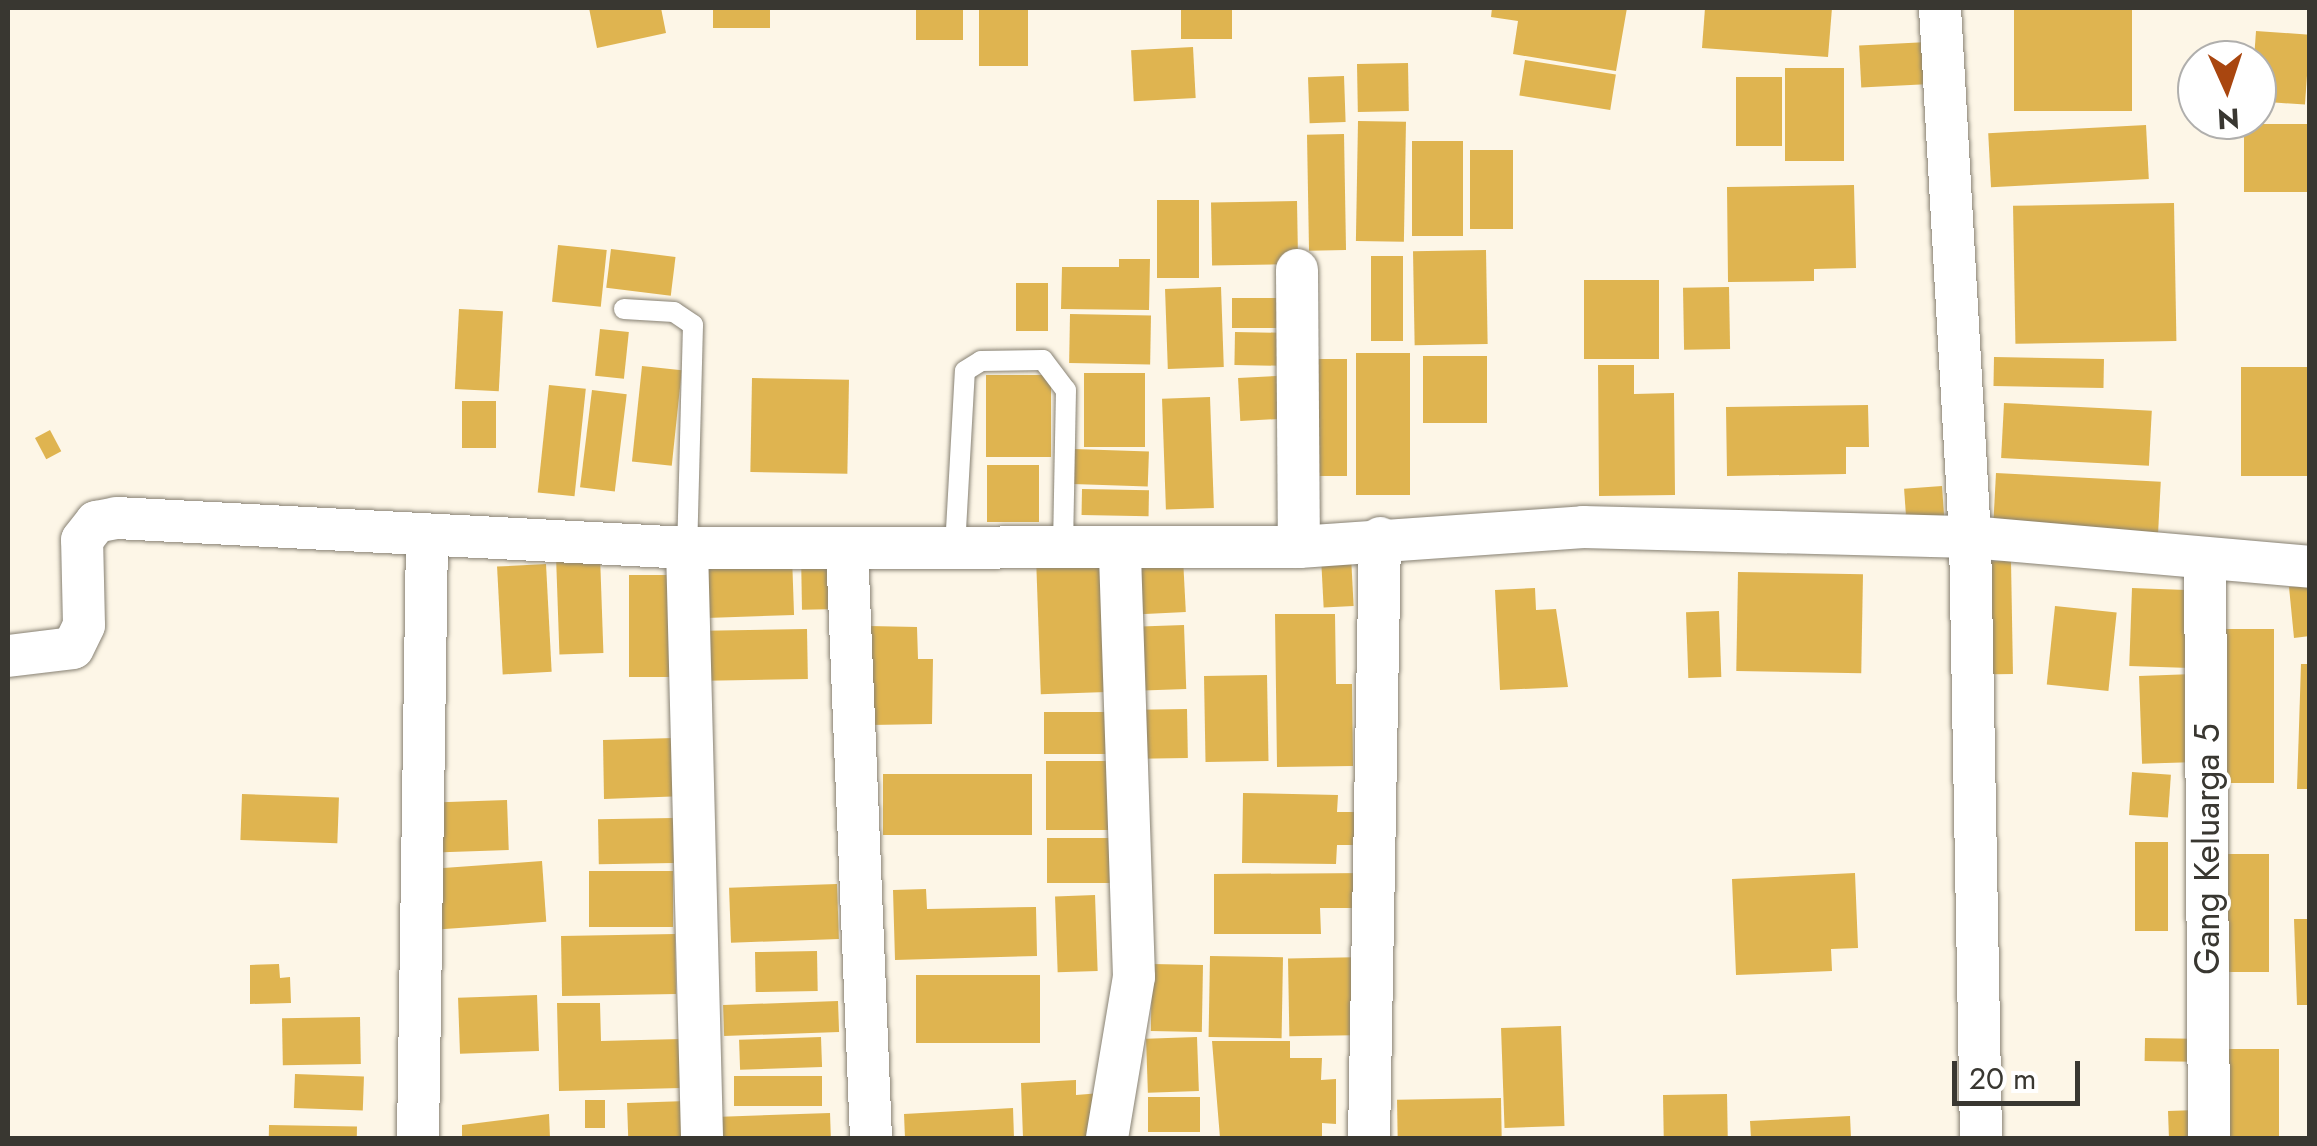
<!DOCTYPE html>
<style>
body{margin:0}
#map{position:relative;width:2317px;height:1146px;overflow:hidden;background:#fdf6e7;font-family:Jost,sans-serif}
div>[style]{position:absolute}
.building>*{inset:0;background:#dfb450;transform-origin:0 0}
.roads{filter:drop-shadow(0 0 2px #878173) drop-shadow(0 0 2px #878173)}
.lane>*{height:20px;margin:-10px;padding:0 10px;transform-origin:10px;border-radius:10px;background:#fff}
.street>*{height:42px;margin:-21px;padding:0 21px;transform-origin:21px;border-radius:21px;background:#fff}
span{translate:-50% -50%;white-space:nowrap;text-align:center;line-height:1.15;-webkit-text-stroke:8px #fff;paint-order:stroke}
.street-label{font-size:35px;color:#393731}
.frame{position:absolute;inset:0;border:10px solid #393731;pointer-events:none}
.north{position:absolute;left:2177px;top:40px;width:100px;height:100px;box-sizing:border-box;background:#fff;border:2px solid #b0afad;border-radius:50%;rotate:177deg;font-size:28px;font-weight:700;line-height:40px;text-align:center;color:#393731}
.north::after{content:'';display:block;margin:auto;width:35px;height:45px;background:#a9460f;clip-path:polygon(50% 0,100% 100%,50% 72%,0 100%)}
.scale{position:absolute;left:1952px;top:1061px;width:128px;height:45px;box-sizing:border-box;border:5px solid #393731;border-top:0;padding-left:12px;font-size:30px;line-height:35px;white-space:nowrap;color:#393731;-webkit-text-stroke:8px #fff;paint-order:stroke}
</style>
<div id="map">
<div class="building">
<i style="clip-path:polygon(589px 8px,661px 8px,666px 33px,597px 48px)"></i>
<i style="left:713px;top:8px;width:57px;height:20px"></i>
<i style="left:916px;top:8px;width:47px;height:32px"></i>
<i style="left:979px;top:8px;width:49px;height:58px"></i>
<i style="left:1181px;top:8px;width:51px;height:31px"></i>
<i style="clip-path:polygon(1492px 8px,1627px 8px,1616px 71px,1513px 54px,1518px 21px,1491px 17px)"></i>
<i style="clip-path:polygon(1705px 8px,1832px 8px,1828px 57px,1702px 48px)"></i>
<i style="left:2014px;top:8px;width:118px;height:103px"></i>
<i style="left:2256px;top:31px;width:54px;height:70px;rotate:4deg"></i>
<i style="left:1928px;top:42px;width:42px;height:69px;rotate:87deg"></i>
<i style="left:1193px;top:47px;width:51px;height:62px;rotate:87deg"></i>
<i style="left:1525px;top:60px;width:92px;height:36px;rotate:9deg"></i>
<i style="left:1408px;top:63px;width:48px;height:51px;rotate:89deg"></i>
<i style="left:1785px;top:68px;width:59px;height:93px"></i>
<i style="left:1344px;top:76px;width:46px;height:36px;rotate:88deg"></i>
<i style="left:1782px;top:77px;width:69px;height:46px;rotate:90deg"></i>
<i style="left:1358px;top:121px;width:48px;height:120px;rotate:1deg"></i>
<i style="left:2310px;top:124px;width:68px;height:66px;rotate:90deg"></i>
<i style="left:2146px;top:125px;width:54px;height:158px;rotate:87deg"></i>
<i style="left:1344px;top:134px;width:116px;height:37px;rotate:89deg"></i>
<i style="left:1463px;top:141px;width:95px;height:51px;rotate:90deg"></i>
<i style="left:1470px;top:150px;width:43px;height:79px"></i>
<i style="clip-path:polygon(1854px 185px,1856px 268px,1814px 269px,1814px 281px,1728px 282px,1727px 187px)"></i>
<i style="left:1157px;top:200px;width:42px;height:78px"></i>
<i style="left:1297px;top:201px;width:63px;height:86px;rotate:89deg"></i>
<i style="left:2174px;top:203px;width:138px;height:161px;rotate:89deg"></i>
<i style="left:558px;top:245px;width:49px;height:57px;rotate:6deg"></i>
<i style="left:611px;top:249px;width:65px;height:39px;rotate:7deg"></i>
<i style="left:1486px;top:250px;width:94px;height:73px;rotate:89deg"></i>
<i style="left:1371px;top:256px;width:32px;height:85px"></i>
<i style="clip-path:polygon(1119px 259px,1150px 259px,1149px 310px,1061px 309px,1062px 267px,1119px 267px)"></i>
<i style="left:1584px;top:280px;width:75px;height:79px"></i>
<i style="left:1016px;top:283px;width:32px;height:48px"></i>
<i style="left:1221px;top:287px;width:80px;height:56px;rotate:88deg"></i>
<i style="left:1729px;top:287px;width:62px;height:46px;rotate:89deg"></i>
<i style="left:1283px;top:298px;width:30px;height:51px;rotate:90deg"></i>
<i style="left:459px;top:309px;width:44px;height:80px;rotate:3deg"></i>
<i style="left:1070px;top:314px;width:81px;height:49px;rotate:1deg"></i>
<i style="left:600px;top:329px;width:29px;height:47px;rotate:6deg"></i>
<i style="left:1235px;top:332px;width:49px;height:33px;rotate:1deg"></i>
<i style="left:1356px;top:353px;width:54px;height:142px"></i>
<i style="left:1423px;top:356px;width:64px;height:67px"></i>
<i style="left:1994px;top:357px;width:110px;height:29px;rotate:1deg"></i>
<i style="left:1306px;top:359px;width:41px;height:117px"></i>
<i style="clip-path:polygon(1598px 365px,1634px 365px,1634px 394px,1674px 393px,1675px 495px,1599px 496px)"></i>
<i style="left:642px;top:366px;width:40px;height:96px;rotate:6deg"></i>
<i style="left:2310px;top:367px;width:109px;height:69px;rotate:90deg"></i>
<i style="left:1084px;top:373px;width:61px;height:74px"></i>
<i style="left:986px;top:375px;width:65px;height:82px"></i>
<i style="left:1277px;top:376px;width:43px;height:39px;rotate:87deg"></i>
<i style="left:752px;top:378px;width:97px;height:94px;rotate:1deg"></i>
<i style="left:549px;top:385px;width:37px;height:108px;rotate:6deg"></i>
<i style="left:592px;top:390px;width:35px;height:98px;rotate:7deg"></i>
<i style="left:1210px;top:397px;width:111px;height:48px;rotate:88deg"></i>
<i style="left:462px;top:401px;width:34px;height:47px"></i>
<i style="left:2004px;top:403px;width:148px;height:55px;rotate:3deg"></i>
<i style="clip-path:polygon(1868px 405px,1869px 447px,1846px 447px,1846px 474px,1727px 476px,1726px 407px)"></i>
<i style="left:50px;top:430px;width:24px;height:17px;rotate:62deg"></i>
<i style="left:1074px;top:449px;width:75px;height:35px;rotate:2deg"></i>
<i style="left:1039px;top:465px;width:57px;height:52px;rotate:90deg"></i>
<i style="left:1996px;top:473px;width:165px;height:58px;rotate:3deg"></i>
<i style="left:1942px;top:486px;width:31px;height:38px;rotate:86deg"></i>
<i style="left:1082px;top:489px;width:67px;height:26px;rotate:1deg"></i>
<i style="left:838px;top:552px;width:57px;height:37px;rotate:89deg"></i>
<i style="left:600px;top:555px;width:98px;height:44px;rotate:88deg"></i>
<i style="left:1102px;top:555px;width:137px;height:66px;rotate:88deg"></i>
<i style="left:792px;top:556px;width:59px;height:88px;rotate:88deg"></i>
<i style="left:1351px;top:556px;width:50px;height:30px;rotate:87deg"></i>
<i style="left:1183px;top:558px;width:54px;height:46px;rotate:87deg"></i>
<i style="left:2011px;top:561px;width:113px;height:35px;rotate:89deg"></i>
<i style="left:546px;top:564px;width:108px;height:49px;rotate:87deg"></i>
<i style="left:1738px;top:572px;width:125px;height:99px;rotate:1deg"></i>
<i style="left:629px;top:575px;width:47px;height:102px"></i>
<i style="clip-path:polygon(2310px 585px,2310px 636px,2294px 638px,2289px 587px)"></i>
<i style="clip-path:polygon(1535px 588px,1536px 610px,1556px 609px,1568px 687px,1500px 690px,1495px 590px)"></i>
<i style="left:2132px;top:588px;width:61px;height:78px;rotate:2deg"></i>
<i style="left:2055px;top:606px;width:62px;height:79px;rotate:6deg"></i>
<i style="left:1719px;top:611px;width:66px;height:33px;rotate:88deg"></i>
<i style="clip-path:polygon(1275px 614px,1335px 614px,1336px 684px,1352px 684px,1353px 766px,1277px 767px)"></i>
<i style="left:1184px;top:625px;width:64px;height:43px;rotate:88deg"></i>
<i style="clip-path:polygon(869px 626px,917px 627px,918px 659px,933px 659px,932px 724px,870px 725px)"></i>
<i style="left:807px;top:629px;width:50px;height:102px;rotate:89deg"></i>
<i style="left:2215px;top:629px;width:59px;height:154px"></i>
<i style="clip-path:polygon(2301px 664px,2310px 664px,2310px 789px,2297px 789px)"></i>
<i style="left:2194px;top:674px;width:88px;height:55px;rotate:88deg"></i>
<i style="left:1267px;top:675px;width:86px;height:63px;rotate:89deg"></i>
<i style="left:1187px;top:709px;width:49px;height:49px;rotate:89deg"></i>
<i style="left:1110px;top:712px;width:42px;height:66px;rotate:90deg"></i>
<i style="clip-path:polygon(674px 738px,686px 796px,604px 799px,603px 740px)"></i>
<i style="left:1046px;top:761px;width:70px;height:69px"></i>
<i style="left:2132px;top:772px;width:39px;height:43px;rotate:4deg"></i>
<i style="left:883px;top:774px;width:149px;height:61px"></i>
<i style="clip-path:polygon(1243px 793px,1338px 795px,1337px 812px,1354px 812px,1354px 845px,1337px 845px,1336px 864px,1242px 863px)"></i>
<i style="left:242px;top:794px;width:97px;height:46px;rotate:2deg"></i>
<i style="left:507px;top:800px;width:50px;height:66px;rotate:88deg"></i>
<i style="left:673px;top:818px;width:45px;height:75px;rotate:89deg"></i>
<i style="left:1047px;top:838px;width:73px;height:45px"></i>
<i style="left:2135px;top:842px;width:33px;height:89px"></i>
<i style="left:2216px;top:854px;width:53px;height:118px"></i>
<i style="left:542px;top:861px;width:61px;height:113px;rotate:86deg"></i>
<i style="left:673px;top:871px;width:56px;height:84px;rotate:90deg"></i>
<i style="clip-path:polygon(1368px 873px,1368px 908px,1320px 908px,1321px 934px,1214px 934px,1214px 874px)"></i>
<i style="clip-path:polygon(1855px 873px,1858px 948px,1831px 949px,1832px 971px,1736px 975px,1732px 879px)"></i>
<i style="left:837px;top:884px;width:55px;height:108px;rotate:88deg"></i>
<i style="clip-path:polygon(926px 889px,927px 909px,1036px 907px,1037px 956px,895px 960px,893px 890px)"></i>
<i style="left:1095px;top:895px;width:76px;height:40px;rotate:88deg"></i>
<i style="clip-path:polygon(2294px 919px,2310px 919px,2310px 1005px,2297px 1005px)"></i>
<i style="left:675px;top:934px;width:60px;height:114px;rotate:89deg"></i>
<i style="left:817px;top:951px;width:40px;height:62px;rotate:89deg"></i>
<i style="left:1210px;top:956px;width:73px;height:81px;rotate:1deg"></i>
<i style="left:1367px;top:957px;width:78px;height:79px;rotate:89deg"></i>
<i style="clip-path:polygon(279px 964px,280px 978px,290px 977px,291px 1003px,250px 1004px,250px 965px)"></i>
<i style="left:1152px;top:964px;width:51px;height:67px;rotate:1deg"></i>
<i style="left:1040px;top:975px;width:68px;height:124px;rotate:90deg"></i>
<i style="left:537px;top:995px;width:56px;height:79px;rotate:88deg"></i>
<i style="left:838px;top:1001px;width:31px;height:115px;rotate:88deg"></i>
<i style="clip-path:polygon(557px 1003px,600px 1003px,601px 1041px,681px 1039px,681px 1088px,559px 1091px)"></i>
<i style="left:360px;top:1017px;width:47px;height:78px;rotate:89deg"></i>
<i style="left:1561px;top:1026px;width:100px;height:60px;rotate:88deg"></i>
<i style="left:821px;top:1037px;width:30px;height:82px;rotate:88deg"></i>
<i style="left:1197px;top:1037px;width:54px;height:51px;rotate:88deg"></i>
<i style="left:2145px;top:1038px;width:49px;height:23px;rotate:1deg"></i>
<i style="clip-path:polygon(1212px 1041px,1290px 1041px,1290px 1058px,1322px 1058px,1321px 1080px,1336px 1079px,1336px 1124px,1322px 1123px,1322px 1138px,1220px 1138px)"></i>
<i style="left:2220px;top:1049px;width:59px;height:89px"></i>
<i style="left:295px;top:1074px;width:69px;height:34px;rotate:2deg"></i>
<i style="left:822px;top:1076px;width:30px;height:88px;rotate:90deg"></i>
<i style="clip-path:polygon(1076px 1080px,1076px 1095px,1101px 1093px,1103px 1138px,1023px 1138px,1021px 1083px)"></i>
<i style="left:1727px;top:1094px;width:44px;height:64px;rotate:89deg"></i>
<i style="left:1200px;top:1097px;width:35px;height:52px;rotate:90deg"></i>
<i style="left:1501px;top:1098px;width:40px;height:104px;rotate:89deg"></i>
<i style="left:605px;top:1100px;width:28px;height:20px;rotate:90deg"></i>
<i style="left:687px;top:1101px;width:37px;height:60px;rotate:88deg"></i>
<i style="clip-path:polygon(1013px 1108px,1014px 1138px,905px 1138px,904px 1114px)"></i>
<i style="left:2197px;top:1110px;width:28px;height:29px;rotate:88deg"></i>
<i style="left:830px;top:1113px;width:25px;height:116px;rotate:88deg"></i>
<i style="clip-path:polygon(549px 1114px,550px 1138px,462px 1138px,462px 1125px)"></i>
<i style="clip-path:polygon(1850px 1116px,1851px 1138px,1751px 1138px,1750px 1121px)"></i>
<i style="left:269px;top:1125px;width:88px;height:13px;rotate:1deg"></i>
</div>
<div class="roads">
<div class="lane">
<i style="left:624px;top:309px;width:50px;rotate:3.4deg"></i>
<i style="left:674px;top:312px;width:23px;rotate:34deg"></i>
<i style="left:693px;top:325px;width:223px;rotate:91.5deg"></i>
<i style="left:955px;top:548px;width:177px;rotate:-86.8deg"></i>
<i style="left:965px;top:371px;width:19px;rotate:-32deg"></i>
<i style="left:981px;top:361px;width:62px;rotate:-0.9deg"></i>
<i style="left:1043px;top:360px;width:38px;rotate:53deg"></i>
<i style="left:1066px;top:390px;width:158px;rotate:91.1deg"></i>
</div>
<div class="street">
<i style="left:1940px;top:8px;width:530px;rotate:86.75deg"></i>
<i style="left:1970px;top:537px;width:601px;rotate:88.95deg"></i>
<i style="left:1297px;top:270px;width:277px;rotate:89.6deg"></i>
<i style="left:687px;top:548px;width:590px;rotate:88.54deg"></i>
<i style="left:847px;top:548px;width:590px;rotate:87.67deg"></i>
<i style="left:2205px;top:560px;width:578px;rotate:89.6deg"></i>
<i style="left:8px;top:656px;width:65px;rotate:-7deg"></i>
<i style="left:73px;top:648px;width:25px;rotate:-64deg"></i>
<i style="left:84px;top:625px;width:85px;rotate:-91.3deg"></i>
<i style="left:82px;top:540px;width:23px;rotate:-52deg"></i>
<i style="left:96px;top:522px;width:21px;rotate:-11deg"></i>
<i style="left:117px;top:518px;width:571px;rotate:3.01deg"></i>
<i style="left:687px;top:548px;width:612px;rotate:-0.09deg"></i>
<i style="left:1299px;top:547px;width:285px;rotate:-4deg"></i>
<i style="left:1583px;top:527px;width:387px;rotate:1.5deg"></i>
<i style="left:1970px;top:537px;width:341px;rotate:5deg"></i>
<i style="left:418px;top:1138px;width:598px;rotate:-89.14deg"></i>
<i style="left:1107px;top:1138px;width:163px;rotate:-80.5deg"></i>
<i style="left:1134px;top:977px;width:429px;rotate:-91.9deg"></i>
<i style="left:1369px;top:1138px;width:600px;rotate:-88.95deg"></i>
</div>
</div>
<div class="street-label">
<span style="left:2207px;top:849px;rotate:-90deg">Gang Keluarga 5</span>
</div>
<div class="frame"></div>
<div class="north">N</div>
<div class="scale">20 m</div>
</div>
